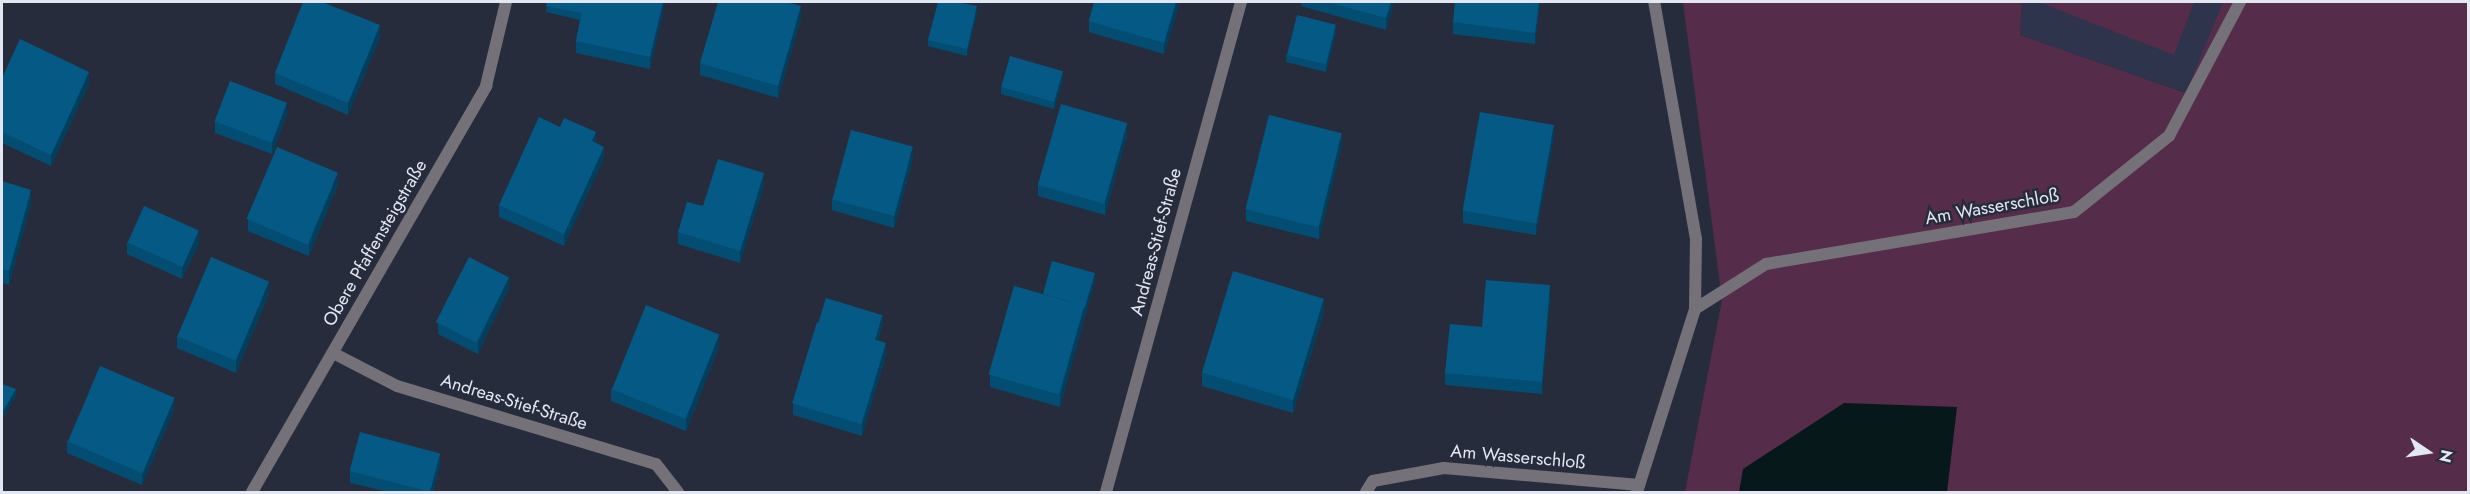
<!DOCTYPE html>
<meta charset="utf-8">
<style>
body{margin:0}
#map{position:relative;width:2470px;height:494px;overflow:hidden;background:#272c3d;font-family:Jost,sans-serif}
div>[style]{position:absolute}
.built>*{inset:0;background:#2e344b}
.green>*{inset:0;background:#562c4b}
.water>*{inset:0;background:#06181a}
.minor>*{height:12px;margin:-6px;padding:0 6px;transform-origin:6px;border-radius:6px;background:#747179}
.wall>*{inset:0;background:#034d72}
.shaded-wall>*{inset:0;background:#033f5c}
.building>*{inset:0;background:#045a84;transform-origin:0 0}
span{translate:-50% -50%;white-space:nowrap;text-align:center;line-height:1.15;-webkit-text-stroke:5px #272c3d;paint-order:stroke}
.street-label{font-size:18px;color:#e3e7f2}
.frame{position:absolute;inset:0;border:3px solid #e3e7f2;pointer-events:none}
.north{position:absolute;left:2398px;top:422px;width:60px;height:60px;-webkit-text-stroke:4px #272c3d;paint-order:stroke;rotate:103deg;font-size:16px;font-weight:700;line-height:24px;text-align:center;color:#e3e7f2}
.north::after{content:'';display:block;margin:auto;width:21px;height:27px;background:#e3e7f2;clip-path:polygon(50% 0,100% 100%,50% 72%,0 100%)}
</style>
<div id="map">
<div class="built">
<i style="clip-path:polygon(2022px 2px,2223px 2px,2187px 93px,2020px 35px)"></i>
</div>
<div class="green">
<i style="clip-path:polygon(1683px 2px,2022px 2px,2020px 35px,2186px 93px,2223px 2px,2468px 2px,2468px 492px,1685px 492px,1722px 300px)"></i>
<i style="clip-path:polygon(2039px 2px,2194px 2px,2174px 55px)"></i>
</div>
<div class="water">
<i style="clip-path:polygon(1844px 403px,1957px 407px,1947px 492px,1739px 492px,1743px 469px)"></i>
</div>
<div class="minor">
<i style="left:1695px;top:309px;width:84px;rotate:-32.4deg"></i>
<i style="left:1766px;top:264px;width:312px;rotate:-9.6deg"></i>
<i style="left:2074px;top:212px;width:122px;rotate:-38.7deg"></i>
<i style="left:2169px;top:136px;width:152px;rotate:-62.1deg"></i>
<i style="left:333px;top:353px;width:72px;rotate:27.3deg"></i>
<i style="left:397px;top:386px;width:270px;rotate:16.8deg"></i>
<i style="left:656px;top:464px;width:36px;rotate:52deg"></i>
<i style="left:252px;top:492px;width:469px;rotate:-60deg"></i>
<i style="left:486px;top:86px;width:86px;rotate:-76.6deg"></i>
<i style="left:1106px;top:492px;width:508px;rotate:-74.6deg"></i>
<i style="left:1366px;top:492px;width:13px;rotate:-58deg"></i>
<i style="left:1373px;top:481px;width:72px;rotate:-10.4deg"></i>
<i style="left:1444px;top:468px;width:196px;rotate:5deg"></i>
<i style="left:1637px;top:492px;width:192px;rotate:-72.4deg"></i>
<i style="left:1695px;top:309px;width:70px;rotate:-89.2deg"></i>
<i style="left:1696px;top:239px;width:241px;rotate:-100deg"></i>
</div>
<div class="wall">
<i style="clip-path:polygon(547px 2px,665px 2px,650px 69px,576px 53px,576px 41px,580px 20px,546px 12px)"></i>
<i style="clip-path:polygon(1094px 2px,1180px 2px,1164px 54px,1089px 32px,1089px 21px)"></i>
<i style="clip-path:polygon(1301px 2px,1394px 2px,1386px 30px,1301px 6px)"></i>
<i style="clip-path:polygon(1540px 2px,1535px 44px,1453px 34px,1453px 22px)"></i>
<i style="clip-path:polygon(977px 13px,967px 56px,928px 46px,928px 40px)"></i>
<i style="clip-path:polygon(801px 18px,778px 98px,700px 75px,700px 63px)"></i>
<i style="clip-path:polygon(1336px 32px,1326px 72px,1286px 62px,1286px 55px)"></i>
<i style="clip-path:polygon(380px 37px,348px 115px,275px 84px,275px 73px)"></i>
<i style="clip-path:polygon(2px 78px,89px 84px,51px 166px,2px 143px)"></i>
<i style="clip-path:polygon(1063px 78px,1054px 109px,1001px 94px,1001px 87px)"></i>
<i style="clip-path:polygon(287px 114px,272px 154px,215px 133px,215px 121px)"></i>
<i style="clip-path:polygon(560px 127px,596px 143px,604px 158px,564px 246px,499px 217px,499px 205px)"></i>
<i style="clip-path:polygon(1127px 135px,1105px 215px,1038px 196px,1038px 185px)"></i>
<i style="clip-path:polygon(1554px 137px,1536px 235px,1463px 223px,1463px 211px)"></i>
<i style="clip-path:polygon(1342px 145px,1319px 239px,1246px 221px,1246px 209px)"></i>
<i style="clip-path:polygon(913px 159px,894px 228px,832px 210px,832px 199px)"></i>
<i style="clip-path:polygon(2px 181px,31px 204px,9px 285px,2px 283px)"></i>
<i style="clip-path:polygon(338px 184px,309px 256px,248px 231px,248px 219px)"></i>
<i style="clip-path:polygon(764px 185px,740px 263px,678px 244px,678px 232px,703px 206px)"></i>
<i style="clip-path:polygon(127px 242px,199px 243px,182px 279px,127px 254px)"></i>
<i style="clip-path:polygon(1095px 280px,1060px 407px,990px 387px,990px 375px)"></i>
<i style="clip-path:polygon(509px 288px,478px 354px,438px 334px,438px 323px)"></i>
<i style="clip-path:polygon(269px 294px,236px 373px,177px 348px,177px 336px)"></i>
<i style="clip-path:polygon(1550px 297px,1542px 394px,1445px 385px,1445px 373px,1482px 327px)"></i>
<i style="clip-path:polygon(1324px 312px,1293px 413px,1202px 386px,1202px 372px)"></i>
<i style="clip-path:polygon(883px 322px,878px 340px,886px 355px,862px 436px,793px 415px,793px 404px)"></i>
<i style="clip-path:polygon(719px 347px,686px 431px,611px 401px,611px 389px)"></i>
<i style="clip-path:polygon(174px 410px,142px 485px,67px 453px,67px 441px)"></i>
<i style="clip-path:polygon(440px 464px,433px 492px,389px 492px,350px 483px,350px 471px)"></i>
</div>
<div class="shaded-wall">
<i style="clip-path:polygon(663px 2px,665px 2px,650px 69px,650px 57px)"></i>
<i style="clip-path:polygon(1176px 2px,1180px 2px,1164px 54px,1164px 43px)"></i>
<i style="clip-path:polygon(1391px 2px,1394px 2px,1386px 30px,1386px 18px)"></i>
<i style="clip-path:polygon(1539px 2px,1540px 2px,1535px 44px,1535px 33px)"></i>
<i style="clip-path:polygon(801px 6px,801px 18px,778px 98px,778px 86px)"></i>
<i style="clip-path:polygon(977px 6px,977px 13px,967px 56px,967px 49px)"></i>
<i style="clip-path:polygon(380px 25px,380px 37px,348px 115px,348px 103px)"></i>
<i style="clip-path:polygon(1336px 25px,1336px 32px,1326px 72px,1326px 65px)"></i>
<i style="clip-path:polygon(1063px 71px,1063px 78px,1054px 109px,1054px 102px)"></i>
<i style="clip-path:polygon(89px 72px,89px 84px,51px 166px,51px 155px)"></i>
<i style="clip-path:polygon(287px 103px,287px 114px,272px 154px,272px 143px)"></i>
<i style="clip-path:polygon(1127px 123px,1127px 135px,1105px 215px,1105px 203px)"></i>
<i style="clip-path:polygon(1554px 125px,1554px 137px,1536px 235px,1536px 223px)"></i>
<i style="clip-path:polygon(596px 132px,596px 144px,592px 141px)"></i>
<i style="clip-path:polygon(1342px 133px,1342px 145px,1319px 239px,1319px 227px)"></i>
<i style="clip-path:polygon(604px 147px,604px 158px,564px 246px,564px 234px)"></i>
<i style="clip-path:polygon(913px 147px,913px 159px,894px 228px,894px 216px)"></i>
<i style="clip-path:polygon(338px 173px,338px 184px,309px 256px,309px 244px)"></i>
<i style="clip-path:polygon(764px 173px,764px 185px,740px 263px,740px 251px)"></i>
<i style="clip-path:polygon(31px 190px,31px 204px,9px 285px,9px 271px)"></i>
<i style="clip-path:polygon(199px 231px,199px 243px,182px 279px,182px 267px)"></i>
<i style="clip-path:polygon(1095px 273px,1095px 280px,1060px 407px,1060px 395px,1084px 306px)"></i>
<i style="clip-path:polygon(509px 277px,509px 288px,478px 354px,478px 342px)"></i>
<i style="clip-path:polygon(269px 282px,269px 294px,236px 373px,236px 361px)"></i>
<i style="clip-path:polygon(1550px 285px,1550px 297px,1542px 394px,1542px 382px)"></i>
<i style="clip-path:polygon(1324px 298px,1324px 312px,1293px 413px,1293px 399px)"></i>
<i style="clip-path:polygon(883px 315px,883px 322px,874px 351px,874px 344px)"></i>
<i style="clip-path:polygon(719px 335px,719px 347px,686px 431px,686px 419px)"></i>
<i style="clip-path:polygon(886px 343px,886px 355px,862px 436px,862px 424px)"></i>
<i style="clip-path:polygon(16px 389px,16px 396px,2px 420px,2px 413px)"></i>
<i style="clip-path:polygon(174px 398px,174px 410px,142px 485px,142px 473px)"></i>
<i style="clip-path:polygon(440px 453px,440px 464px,433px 492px,430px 492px)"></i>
</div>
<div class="building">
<i style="clip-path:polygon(303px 2px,322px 2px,380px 25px,348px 103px,275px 73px)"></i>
<i style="clip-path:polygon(547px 2px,584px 2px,582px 13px,546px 6px)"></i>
<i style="clip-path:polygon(584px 2px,663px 2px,650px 57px,576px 41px)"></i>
<i style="clip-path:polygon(718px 2px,786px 2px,801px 6px,778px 86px,700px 63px)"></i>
<i style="clip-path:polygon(938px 2px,957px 2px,977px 6px,967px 49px,928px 40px)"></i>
<i style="clip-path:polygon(1094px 2px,1176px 2px,1164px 43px,1089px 21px)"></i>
<i style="clip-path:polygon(1327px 2px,1391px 2px,1386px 18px)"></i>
<i style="clip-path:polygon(1455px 2px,1539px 2px,1535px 33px,1453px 22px)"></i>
<i style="left:1297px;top:15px;width:40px;height:41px;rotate:14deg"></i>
<i style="clip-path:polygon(20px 39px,89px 72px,51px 155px,2px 132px,2px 78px)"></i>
<i style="left:1010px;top:56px;width:55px;height:32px;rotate:16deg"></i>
<i style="left:230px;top:81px;width:61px;height:43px;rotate:21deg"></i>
<i style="left:1061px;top:104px;width:69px;height:84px;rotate:16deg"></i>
<i style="left:1480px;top:112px;width:75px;height:100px;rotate:10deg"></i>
<i style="left:1269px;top:115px;width:75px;height:97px;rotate:14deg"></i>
<i style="clip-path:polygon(539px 117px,560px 127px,564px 118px,596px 132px,592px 141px,604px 147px,564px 234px,499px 205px)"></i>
<i style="left:851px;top:130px;width:64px;height:72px;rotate:15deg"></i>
<i style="left:277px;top:147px;width:66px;height:78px;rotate:23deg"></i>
<i style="clip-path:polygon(718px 159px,764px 173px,740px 251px,678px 232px,687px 202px,703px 206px)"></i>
<i style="clip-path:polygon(2px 181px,31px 190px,9px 271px,2px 269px)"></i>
<i style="left:144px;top:206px;width:60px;height:40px;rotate:24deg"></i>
<i style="left:211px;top:257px;width:63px;height:86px;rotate:23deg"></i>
<i style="left:469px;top:257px;width:45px;height:73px;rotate:27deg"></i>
<i style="clip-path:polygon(1052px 261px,1095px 273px,1084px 310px,1084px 306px,1043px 294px)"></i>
<i style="left:1233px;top:271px;width:95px;height:106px;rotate:17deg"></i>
<i style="clip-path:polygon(1486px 280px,1550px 285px,1542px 382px,1445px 373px,1450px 324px,1482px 327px)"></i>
<i style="left:1014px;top:286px;width:73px;height:92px;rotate:16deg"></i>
<i style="left:826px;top:298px;width:59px;height:26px;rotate:17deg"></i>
<i style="left:646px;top:305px;width:79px;height:91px;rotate:22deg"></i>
<i style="left:817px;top:322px;width:72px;height:85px;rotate:17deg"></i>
<i style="left:100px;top:366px;width:81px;height:82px;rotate:23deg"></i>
<i style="clip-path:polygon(2px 384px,16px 389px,2px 413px)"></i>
<i style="left:360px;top:432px;width:83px;height:40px;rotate:15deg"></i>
</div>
<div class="street-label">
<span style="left:1992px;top:207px;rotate:-10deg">Am Wasserschloß</span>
<span style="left:1156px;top:242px;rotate:-75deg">Andreas-Stief-Straße</span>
<span style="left:375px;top:243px;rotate:-60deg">Obere Pfaffensteigstraße</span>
<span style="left:514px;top:402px;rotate:17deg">Andreas-Stief-Straße</span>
<span style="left:1518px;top:457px;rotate:5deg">Am Wasserschloß</span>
</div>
<div class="frame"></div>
<div class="north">N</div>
</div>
